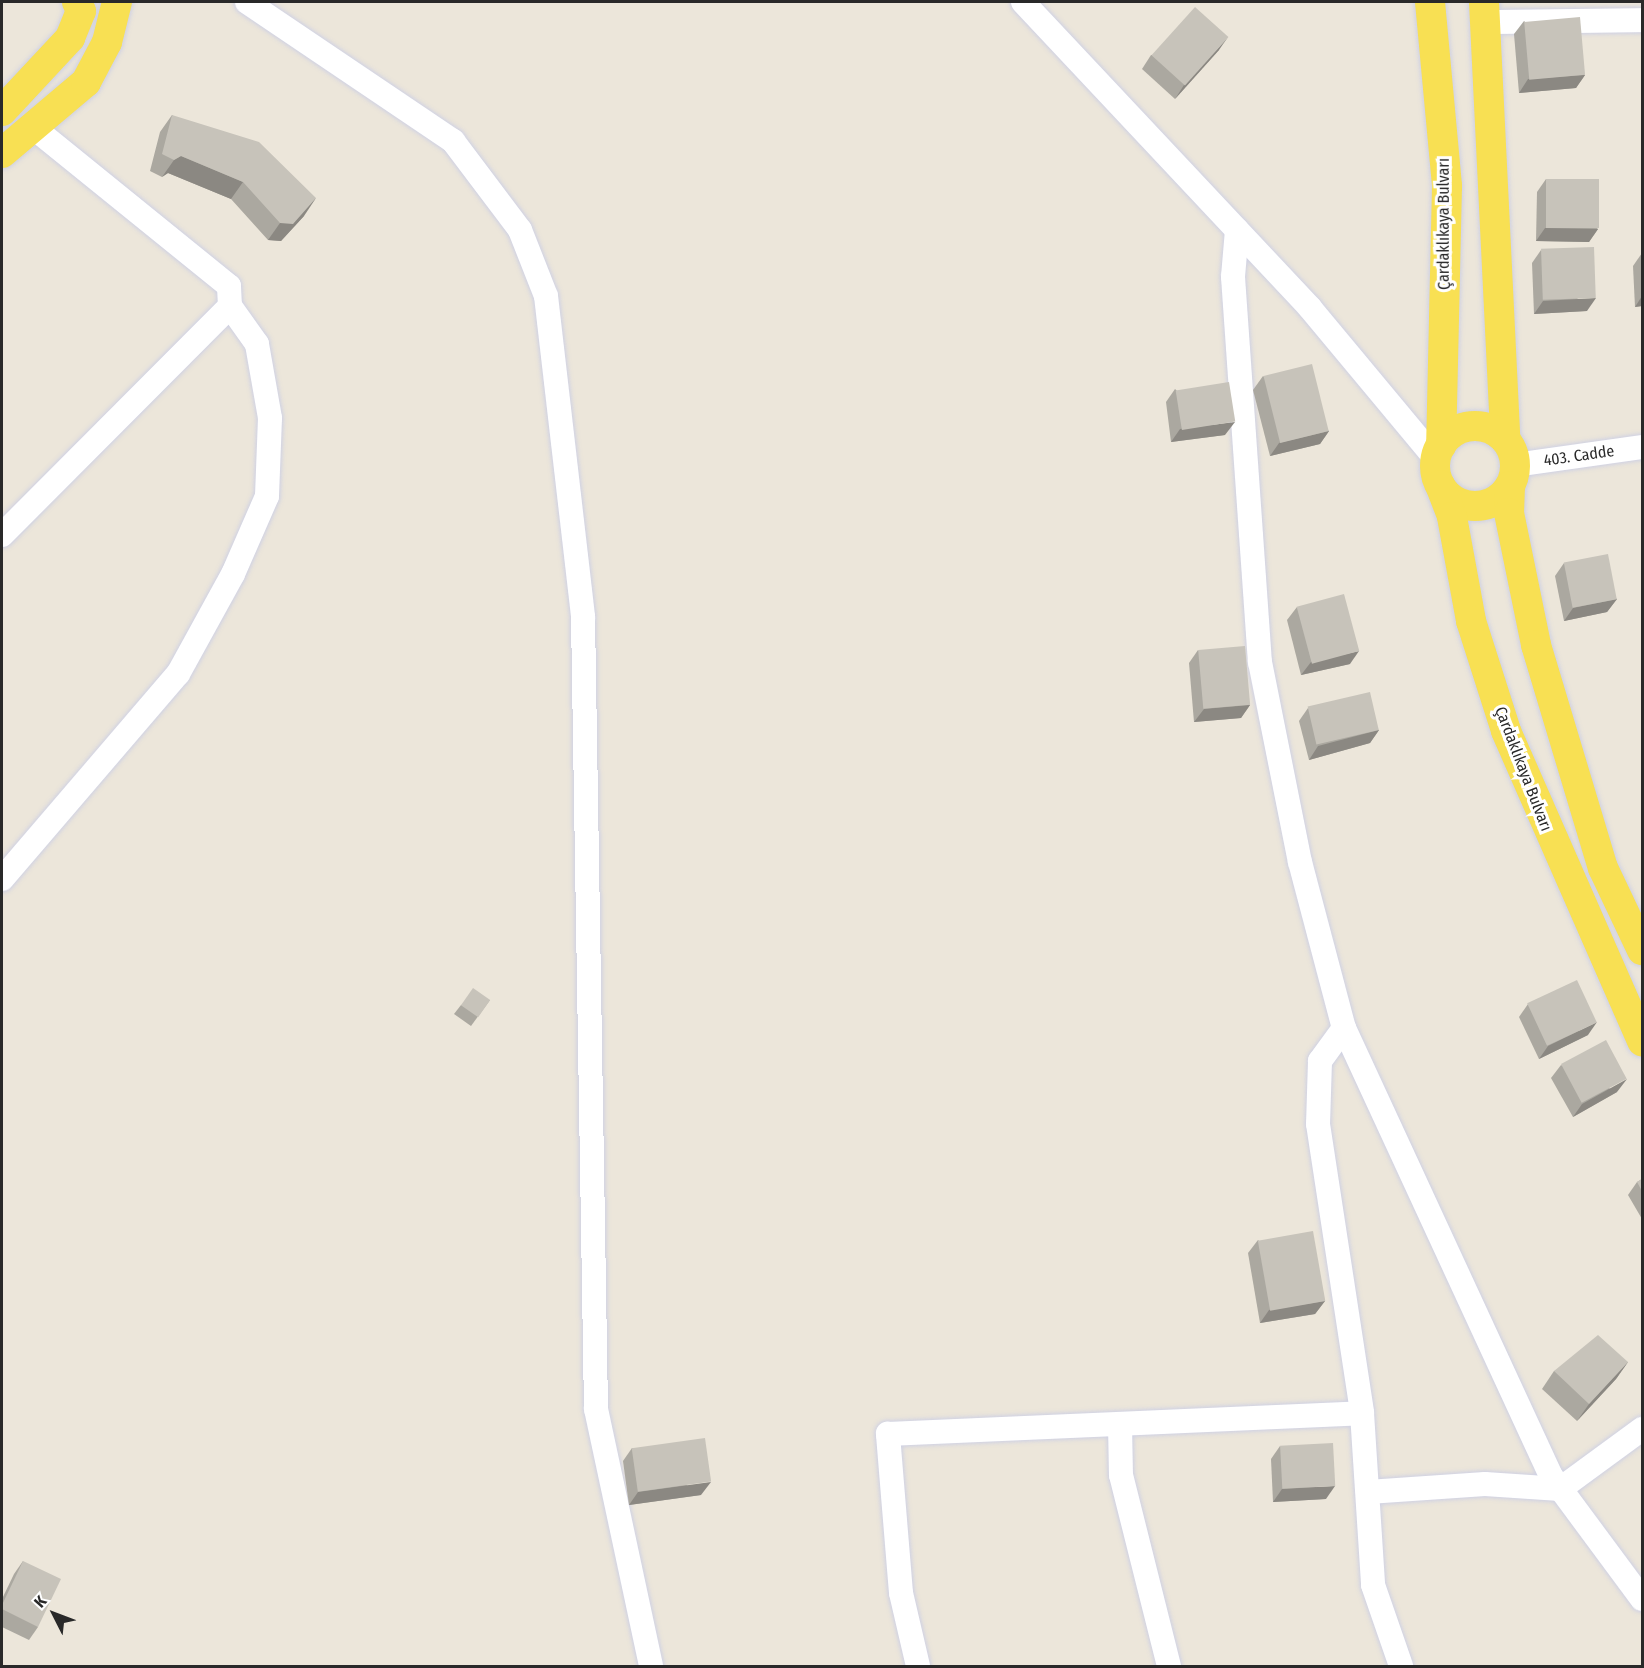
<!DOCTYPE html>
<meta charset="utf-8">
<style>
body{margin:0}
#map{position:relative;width:1644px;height:1668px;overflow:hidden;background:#ece6da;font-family:"Fira Sans Condensed",sans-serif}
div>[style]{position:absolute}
.roads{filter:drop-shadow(0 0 2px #cfd1e3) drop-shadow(0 0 2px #cfd1e3)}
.minor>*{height:24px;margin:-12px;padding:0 12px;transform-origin:12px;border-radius:12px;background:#fff}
.major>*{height:30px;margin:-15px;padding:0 15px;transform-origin:15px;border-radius:15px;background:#f8e053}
.major>.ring{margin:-15px;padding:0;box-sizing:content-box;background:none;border:30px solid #f8e053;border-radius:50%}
.wall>*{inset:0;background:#aba8a0}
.shaded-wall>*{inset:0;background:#8b8882}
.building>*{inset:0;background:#c7c3ba;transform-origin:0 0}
span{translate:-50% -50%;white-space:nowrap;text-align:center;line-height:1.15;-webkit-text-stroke:6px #fff;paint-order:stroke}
.street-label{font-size:16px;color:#292929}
.frame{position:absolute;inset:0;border:3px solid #292929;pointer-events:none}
.north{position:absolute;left:24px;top:1584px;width:60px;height:60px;-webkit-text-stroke:4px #fff;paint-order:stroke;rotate:312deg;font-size:16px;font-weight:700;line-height:24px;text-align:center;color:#292929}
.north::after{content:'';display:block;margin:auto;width:21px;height:27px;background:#292929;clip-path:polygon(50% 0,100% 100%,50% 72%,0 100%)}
</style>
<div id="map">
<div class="roads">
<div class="minor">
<i style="left:247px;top:2px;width:249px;rotate:34deg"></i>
<i style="left:453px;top:141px;width:111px;rotate:53deg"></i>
<i style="left:520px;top:230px;width:71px;rotate:68.5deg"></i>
<i style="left:546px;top:296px;width:323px;rotate:83.4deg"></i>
<i style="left:583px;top:617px;width:792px;rotate:89.06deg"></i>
<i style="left:596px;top:1409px;width:263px;rotate:77.9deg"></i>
<i style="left:1023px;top:2px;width:420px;rotate:46.8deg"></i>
<i style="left:1310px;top:308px;width:197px;rotate:50.2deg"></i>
<i style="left:1487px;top:22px;width:155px;rotate:-0.7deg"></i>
<i style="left:1237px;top:230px;width:47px;rotate:94.9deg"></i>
<i style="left:1233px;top:277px;width:386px;rotate:86deg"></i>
<i style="left:1260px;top:662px;width:204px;rotate:78.7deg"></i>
<i style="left:1300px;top:862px;width:172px;rotate:75.2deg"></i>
<i style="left:1344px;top:1028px;width:494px;rotate:65.2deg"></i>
<i style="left:1551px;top:1476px;width:153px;rotate:53.5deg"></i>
<i style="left:1515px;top:465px;width:128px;rotate:-8.1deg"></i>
<i style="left:2px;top:535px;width:323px;rotate:-45.1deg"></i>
<i style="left:230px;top:306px;width:20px;rotate:-93deg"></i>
<i style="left:229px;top:286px;width:252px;rotate:-141deg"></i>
<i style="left:2px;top:879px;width:270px;rotate:-49.4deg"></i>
<i style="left:178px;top:674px;width:114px;rotate:-61.2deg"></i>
<i style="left:233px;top:574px;width:85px;rotate:-66.4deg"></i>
<i style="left:267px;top:496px;width:78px;rotate:-87.8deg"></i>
<i style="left:270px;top:418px;width:75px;rotate:-100deg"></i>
<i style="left:257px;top:344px;width:47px;rotate:-125.4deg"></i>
<i style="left:1344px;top:1028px;width:41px;rotate:126deg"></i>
<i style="left:1320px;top:1061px;width:63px;rotate:91.8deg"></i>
<i style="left:1318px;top:1124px;width:292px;rotate:81.3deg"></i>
<i style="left:1362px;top:1413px;width:172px;rotate:86.3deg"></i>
<i style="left:1373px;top:1585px;width:86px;rotate:70.9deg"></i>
<i style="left:1120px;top:1424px;width:51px;rotate:88.9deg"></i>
<i style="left:1121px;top:1475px;width:197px;rotate:75.9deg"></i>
<i style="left:1368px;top:1492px;width:117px;rotate:-3.9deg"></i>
<i style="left:1485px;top:1484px;width:75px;rotate:3.8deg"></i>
<i style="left:1560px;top:1489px;width:102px;rotate:-36.2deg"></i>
<i style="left:918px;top:1666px;width:75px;rotate:-103.1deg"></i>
<i style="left:901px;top:1593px;width:160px;rotate:-94.7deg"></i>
<i style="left:888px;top:1434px;width:474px;rotate:-2.5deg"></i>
</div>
<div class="major">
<i style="left:1430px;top:2px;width:185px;rotate:84.7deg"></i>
<i style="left:1447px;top:186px;width:260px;rotate:91.3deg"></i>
<i style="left:1484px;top:2px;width:438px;rotate:87.2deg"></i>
<i style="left:2px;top:111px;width:100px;rotate:-47deg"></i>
<i style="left:70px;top:38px;width:29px;rotate:-68deg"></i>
<i style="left:81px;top:11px;width:10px;rotate:-114deg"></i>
<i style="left:2px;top:153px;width:110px;rotate:-40.2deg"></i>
<i style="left:86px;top:82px;width:45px;rotate:-62.3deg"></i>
<i style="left:107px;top:42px;width:41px;rotate:-76deg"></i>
<i class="ring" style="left:1435px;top:426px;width:50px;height:50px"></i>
<i style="left:1440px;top:485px;width:34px;rotate:69deg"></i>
<i style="left:1452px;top:517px;width:106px;rotate:79.6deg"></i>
<i style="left:1471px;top:621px;width:115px;rotate:72.3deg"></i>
<i style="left:1506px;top:731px;width:339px;rotate:66.3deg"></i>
<i style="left:1510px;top:486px;width:27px;rotate:92deg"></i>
<i style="left:1509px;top:513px;width:135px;rotate:78.4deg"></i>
<i style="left:1536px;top:645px;width:233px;rotate:73.3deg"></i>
<i style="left:1603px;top:868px;width:91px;rotate:64.6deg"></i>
</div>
</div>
<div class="wall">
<i style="clip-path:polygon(1524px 21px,1585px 75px,1576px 88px,1519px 93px,1514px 34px)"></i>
<i style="clip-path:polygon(1219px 50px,1175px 99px,1142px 69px,1151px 55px)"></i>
<i style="clip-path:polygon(172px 115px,304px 216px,281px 241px,268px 240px,231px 199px,168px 173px,162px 177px,150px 171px,160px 132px)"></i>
<i style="clip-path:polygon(1546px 179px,1598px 229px,1589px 242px,1536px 241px,1537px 192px)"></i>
<i style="clip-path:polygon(1541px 250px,1587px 311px,1534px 314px,1532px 263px)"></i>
<i style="clip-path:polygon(1642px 253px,1642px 306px,1635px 307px,1633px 266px)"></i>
<i style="clip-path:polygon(1263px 376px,1329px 431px,1320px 444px,1270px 456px,1253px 390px)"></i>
<i style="clip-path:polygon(1175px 389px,1225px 435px,1171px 442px,1166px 402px)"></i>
<i style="clip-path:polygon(1564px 563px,1617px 599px,1607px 612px,1564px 621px,1555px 576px)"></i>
<i style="clip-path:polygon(1297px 607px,1350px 664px,1301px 675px,1287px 620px)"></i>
<i style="clip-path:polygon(1198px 650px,1250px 705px,1241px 718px,1194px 722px,1189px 663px)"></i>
<i style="clip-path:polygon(1308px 708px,1379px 730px,1370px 743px,1309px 760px,1299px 721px)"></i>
<i style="clip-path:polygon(490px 1000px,471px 1026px,454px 1014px,461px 1005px)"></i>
<i style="clip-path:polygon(1528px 1004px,1588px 1035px,1539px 1059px,1519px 1017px)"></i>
<i style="clip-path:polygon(1561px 1065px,1617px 1092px,1573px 1117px,1551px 1078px)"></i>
<i style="clip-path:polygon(1642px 1179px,1642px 1219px,1628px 1195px,1637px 1182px)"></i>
<i style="clip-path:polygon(1258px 1240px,1325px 1301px,1315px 1314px,1260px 1323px,1248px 1253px)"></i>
<i style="clip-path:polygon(1628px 1362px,1616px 1379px,1577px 1421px,1542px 1389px,1554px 1371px)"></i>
<i style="clip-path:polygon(1280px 1446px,1326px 1499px,1273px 1502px,1271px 1459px)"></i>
<i style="clip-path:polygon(632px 1448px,701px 1495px,629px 1505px,623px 1461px)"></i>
<i style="clip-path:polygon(23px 1561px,38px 1627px,29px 1640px,2px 1627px,2px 1599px,14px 1574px)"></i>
</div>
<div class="shaded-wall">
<i style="clip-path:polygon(1228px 37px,1219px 50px,1175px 99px,1184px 85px)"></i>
<i style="clip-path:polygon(1585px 75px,1576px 88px,1519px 93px,1528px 79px)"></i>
<i style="clip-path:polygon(181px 156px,243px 182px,231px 199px,168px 173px,162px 177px,174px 160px)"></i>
<i style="clip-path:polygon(316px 198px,304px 216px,281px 241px,268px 240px,280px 223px)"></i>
<i style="clip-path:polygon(1545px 228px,1598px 229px,1589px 242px,1536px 241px)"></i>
<i style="clip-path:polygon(1642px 296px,1642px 306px,1635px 307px)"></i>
<i style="clip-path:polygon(1596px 298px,1587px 311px,1534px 314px,1543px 301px)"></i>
<i style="clip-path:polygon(1235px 422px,1225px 435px,1171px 442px,1180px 429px)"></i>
<i style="clip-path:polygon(1329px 431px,1320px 444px,1270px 456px,1279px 443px)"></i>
<i style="clip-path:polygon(1617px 599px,1607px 612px,1564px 621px,1573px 608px)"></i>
<i style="clip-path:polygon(1359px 651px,1350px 664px,1301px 675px,1311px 662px)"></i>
<i style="clip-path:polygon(1250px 705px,1241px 718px,1194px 722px,1204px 709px)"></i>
<i style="clip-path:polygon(1379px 730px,1370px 743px,1309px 760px,1318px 746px)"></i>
<i style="clip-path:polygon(1597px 1022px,1588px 1035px,1539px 1059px,1548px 1046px)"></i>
<i style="clip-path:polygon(1627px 1079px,1617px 1092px,1573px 1117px,1582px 1104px)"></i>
<i style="clip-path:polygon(1325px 1301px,1315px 1314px,1260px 1323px,1269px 1310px)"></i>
<i style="clip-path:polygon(1628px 1362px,1616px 1379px,1577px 1421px,1589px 1404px)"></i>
<i style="clip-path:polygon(711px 1482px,701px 1495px,629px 1505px,638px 1492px)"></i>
<i style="clip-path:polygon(1335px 1486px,1326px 1499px,1273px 1502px,1282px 1489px)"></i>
</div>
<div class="building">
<i style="left:1195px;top:7px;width:45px;height:65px;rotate:42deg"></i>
<i style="left:1580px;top:17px;width:58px;height:56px;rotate:85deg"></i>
<i style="clip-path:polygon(172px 115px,259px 142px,316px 198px,293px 224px,280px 223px,243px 182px,181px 156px,174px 160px,162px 154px)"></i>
<i style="left:1546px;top:179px;width:53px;height:49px"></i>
<i style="left:1594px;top:247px;width:51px;height:53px;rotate:88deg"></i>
<i style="left:1312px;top:364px;width:69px;height:50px;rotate:76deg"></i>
<i style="left:1229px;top:382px;width:40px;height:54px;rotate:81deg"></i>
<i style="left:1608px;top:554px;width:46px;height:45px;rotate:79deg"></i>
<i style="left:1344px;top:594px;width:59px;height:49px;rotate:75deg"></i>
<i style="left:1245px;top:646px;width:59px;height:47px;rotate:85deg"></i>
<i style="left:1370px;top:692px;width:39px;height:64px;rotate:77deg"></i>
<i style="left:1577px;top:980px;width:47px;height:55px;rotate:65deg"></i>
<i style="left:473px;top:988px;width:21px;height:21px;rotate:35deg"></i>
<i style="left:1606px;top:1040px;width:44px;height:51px;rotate:62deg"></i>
<i style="clip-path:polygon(1642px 1179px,1642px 1191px,1637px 1182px)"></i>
<i style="left:1313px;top:1231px;width:71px;height:56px;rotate:80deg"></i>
<i style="clip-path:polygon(1598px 1335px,1628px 1362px,1589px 1404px,1554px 1371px)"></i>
<i style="left:705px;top:1438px;width:44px;height:74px;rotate:82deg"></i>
<i style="left:1333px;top:1443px;width:43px;height:53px;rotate:87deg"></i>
<i style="clip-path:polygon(23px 1561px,61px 1579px,38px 1627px,2px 1609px,2px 1605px)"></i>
</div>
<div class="street-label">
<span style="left:1444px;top:224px;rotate:-90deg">Çardaklıkaya Bulvarı</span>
<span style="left:1579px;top:456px;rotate:-8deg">403. Cadde</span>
<span style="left:1523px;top:769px;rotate:69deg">Çardaklıkaya Bulvarı</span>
</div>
<div class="frame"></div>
<div class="north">K</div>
</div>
